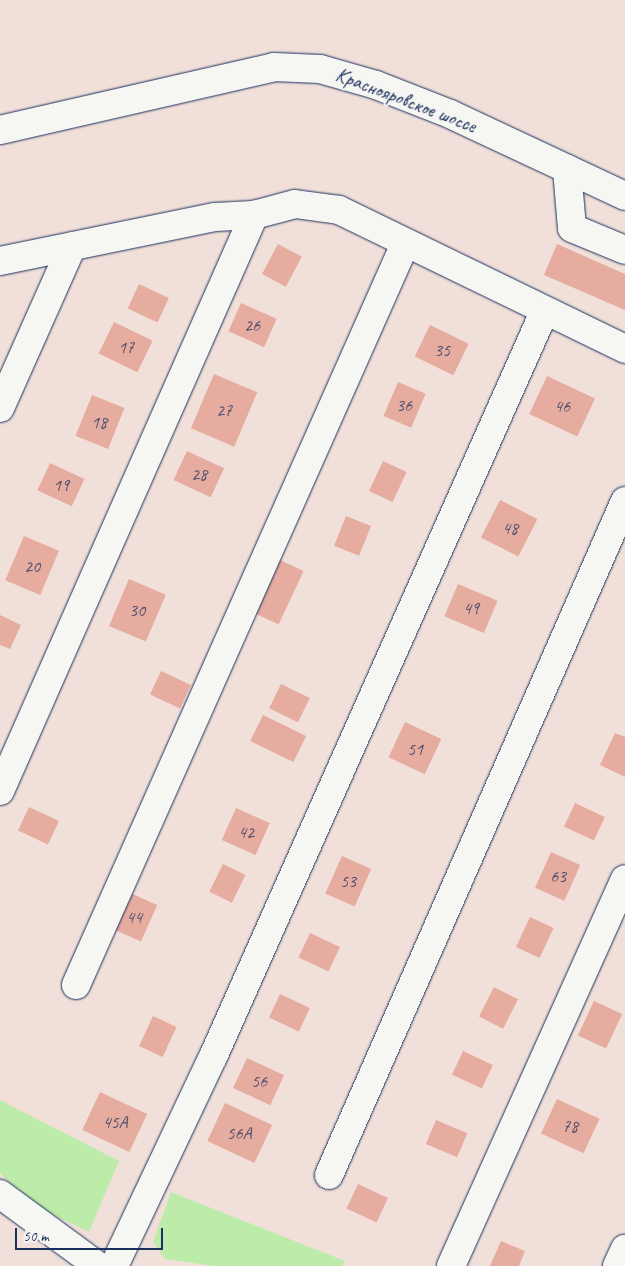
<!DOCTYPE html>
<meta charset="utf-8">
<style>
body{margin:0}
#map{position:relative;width:625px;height:1266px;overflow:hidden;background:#f1e0d9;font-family:Caveat,sans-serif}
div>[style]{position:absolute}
.green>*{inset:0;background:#bdebaa}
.building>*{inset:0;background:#e5ac9f;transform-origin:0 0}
.roads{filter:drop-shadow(0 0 1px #1b2f5e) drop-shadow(0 0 1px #1b2f5e)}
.minor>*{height:28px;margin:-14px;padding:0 14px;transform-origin:14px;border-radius:14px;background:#f6f6f2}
span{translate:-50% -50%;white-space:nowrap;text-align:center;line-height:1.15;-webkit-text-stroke:4px #f6f6f2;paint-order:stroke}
.number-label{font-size:18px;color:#4e4e6e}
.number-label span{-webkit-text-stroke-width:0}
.street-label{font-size:20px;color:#1b2f5e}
.scale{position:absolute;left:15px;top:1228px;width:148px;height:22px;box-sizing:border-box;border:2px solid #1b2f5e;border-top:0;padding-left:6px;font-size:15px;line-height:18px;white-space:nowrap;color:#1b2f5e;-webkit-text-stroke:4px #f6f6f2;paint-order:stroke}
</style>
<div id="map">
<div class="green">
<i style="clip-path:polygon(0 1100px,119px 1161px,89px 1232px,35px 1206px,0 1173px)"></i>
<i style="clip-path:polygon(171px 1192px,345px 1261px,342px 1266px,214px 1266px,165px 1259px,153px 1242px)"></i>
</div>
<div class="building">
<i style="left:278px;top:244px;width:27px;height:34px;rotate:28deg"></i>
<i style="clip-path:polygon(557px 244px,625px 274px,625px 310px,544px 275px)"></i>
<i style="left:139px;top:284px;width:33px;height:27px;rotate:25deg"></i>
<i style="left:241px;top:303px;width:39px;height:31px;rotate:24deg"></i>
<i style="left:114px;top:322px;width:43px;height:35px;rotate:26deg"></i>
<i style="left:430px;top:325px;width:43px;height:35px;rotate:26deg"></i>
<i style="left:214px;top:374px;width:47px;height:59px;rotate:23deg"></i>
<i style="left:547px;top:376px;width:53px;height:42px;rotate:25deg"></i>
<i style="left:398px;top:382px;width:30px;height:37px;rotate:23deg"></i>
<i style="left:92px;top:395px;width:35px;height:44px;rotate:22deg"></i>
<i style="left:187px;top:451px;width:41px;height:32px;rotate:25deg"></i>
<i style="left:383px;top:461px;width:26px;height:33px;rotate:25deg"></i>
<i style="left:50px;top:463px;width:38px;height:30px;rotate:25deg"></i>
<i style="left:500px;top:500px;width:42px;height:42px;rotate:27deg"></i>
<i style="left:346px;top:516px;width:27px;height:32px;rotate:22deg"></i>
<i style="left:24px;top:536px;width:38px;height:48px;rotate:23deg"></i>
<i style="left:280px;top:560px;width:26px;height:59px;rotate:25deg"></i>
<i style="left:129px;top:579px;width:40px;height:51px;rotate:23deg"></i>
<i style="left:458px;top:584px;width:43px;height:35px;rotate:23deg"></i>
<i style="clip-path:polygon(0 615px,21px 625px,10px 649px,0 645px)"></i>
<i style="left:161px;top:671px;width:33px;height:26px;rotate:25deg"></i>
<i style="left:281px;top:684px;width:32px;height:27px;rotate:26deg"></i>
<i style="left:263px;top:715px;width:48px;height:29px;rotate:26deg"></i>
<i style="left:405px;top:722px;width:40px;height:39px;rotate:25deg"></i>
<i style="clip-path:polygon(615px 733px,625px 737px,625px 777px,600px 765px)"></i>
<i style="left:575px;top:803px;width:33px;height:26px;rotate:25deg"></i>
<i style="left:29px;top:807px;width:33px;height:26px;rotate:25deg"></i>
<i style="left:236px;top:808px;width:37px;height:35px;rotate:24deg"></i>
<i style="left:551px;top:852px;width:32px;height:39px;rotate:24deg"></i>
<i style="left:342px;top:856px;width:32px;height:41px;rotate:24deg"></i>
<i style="left:223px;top:864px;width:25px;height:31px;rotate:26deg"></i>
<i style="left:128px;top:892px;width:32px;height:40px;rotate:24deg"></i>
<i style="left:530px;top:917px;width:26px;height:33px;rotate:25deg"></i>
<i style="left:310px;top:933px;width:33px;height:27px;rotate:25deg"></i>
<i style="left:494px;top:987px;width:27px;height:33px;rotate:27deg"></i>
<i style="left:280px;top:994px;width:33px;height:26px;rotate:25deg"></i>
<i style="left:594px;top:1001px;width:31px;height:38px;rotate:25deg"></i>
<i style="left:153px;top:1016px;width:26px;height:33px;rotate:25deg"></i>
<i style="left:463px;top:1051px;width:33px;height:26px;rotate:25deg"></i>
<i style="left:247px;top:1058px;width:41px;height:33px;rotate:25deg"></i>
<i style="left:100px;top:1092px;width:52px;height:42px;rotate:25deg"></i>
<i style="left:557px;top:1099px;width:47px;height:38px;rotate:25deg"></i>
<i style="left:225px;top:1103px;width:52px;height:42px;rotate:25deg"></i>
<i style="left:436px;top:1120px;width:34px;height:26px;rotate:23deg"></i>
<i style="left:358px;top:1184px;width:33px;height:27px;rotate:25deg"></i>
<i style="clip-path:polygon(501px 1241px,525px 1251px,519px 1266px,490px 1266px)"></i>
</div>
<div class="roads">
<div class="minor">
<i style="left:0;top:130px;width:281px;rotate:-12.9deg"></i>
<i style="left:274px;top:67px;width:46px;rotate:2.5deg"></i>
<i style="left:320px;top:69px;width:58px;rotate:15.9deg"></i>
<i style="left:376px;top:85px;width:79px;rotate:21.4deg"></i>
<i style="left:450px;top:114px;width:193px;rotate:25.1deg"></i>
<i style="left:567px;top:169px;width:59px;rotate:85.2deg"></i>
<i style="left:572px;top:228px;width:57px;rotate:22.5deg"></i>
<i style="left:0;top:261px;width:219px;rotate:-11.6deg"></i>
<i style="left:215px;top:217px;width:39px;rotate:-3deg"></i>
<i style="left:254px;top:215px;width:42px;rotate:-15deg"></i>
<i style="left:295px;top:204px;width:44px;rotate:7.8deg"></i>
<i style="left:339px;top:210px;width:318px;rotate:25.9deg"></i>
<i style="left:0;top:408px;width:177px;rotate:-66deg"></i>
<i style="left:0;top:791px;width:630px;rotate:-66.2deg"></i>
<i style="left:76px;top:985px;width:811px;rotate:-66.06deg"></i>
<i style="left:329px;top:1175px;width:736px;rotate:-66.29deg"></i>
<i style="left:0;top:1194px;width:122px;rotate:36.3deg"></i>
<i style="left:114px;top:1266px;width:231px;rotate:-64.7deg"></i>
<i style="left:213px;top:1057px;width:815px;rotate:-66.04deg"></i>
<i style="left:451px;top:1266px;width:424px;rotate:-65.8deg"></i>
<i style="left:617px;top:1266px;width:19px;rotate:-65deg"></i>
</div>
</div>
<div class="number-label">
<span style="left:252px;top:325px">26</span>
<span style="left:126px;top:347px">17</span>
<span style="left:442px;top:350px">35</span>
<span style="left:404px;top:405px">36</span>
<span style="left:562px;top:406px">46</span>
<span style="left:224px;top:410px">27</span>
<span style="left:99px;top:422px">18</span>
<span style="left:199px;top:474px">28</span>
<span style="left:61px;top:485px">19</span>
<span style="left:510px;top:528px">48</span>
<span style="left:32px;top:566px">20</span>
<span style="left:471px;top:608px">49</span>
<span style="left:137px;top:610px">30</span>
<span style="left:415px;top:749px">51</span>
<span style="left:246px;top:832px">42</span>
<span style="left:558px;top:876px">63</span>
<span style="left:348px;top:881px">53</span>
<span style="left:134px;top:917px">44</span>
<span style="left:259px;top:1081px">56</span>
<span style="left:115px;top:1122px">45А</span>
<span style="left:570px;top:1126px">78</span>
<span style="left:239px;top:1133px">56А</span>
</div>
<div class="street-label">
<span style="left:406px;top:100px;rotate:21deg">Краснояровское шоссе</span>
</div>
<div class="scale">50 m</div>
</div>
